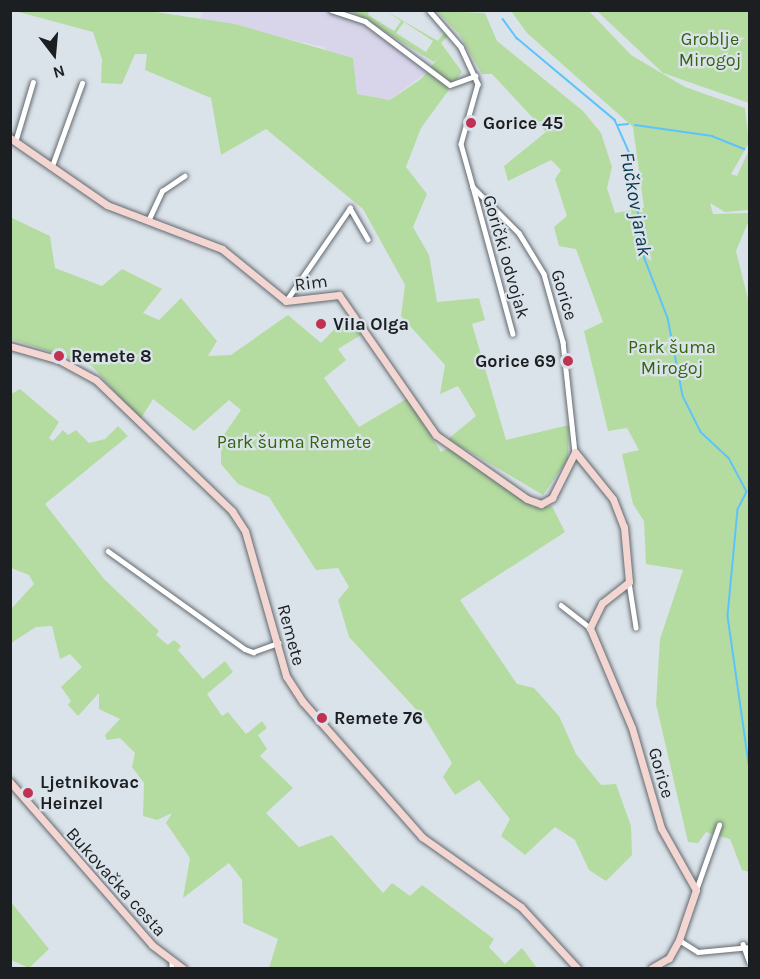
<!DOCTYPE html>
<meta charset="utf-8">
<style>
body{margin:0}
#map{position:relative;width:760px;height:979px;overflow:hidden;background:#dbe3ea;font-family:Karla,sans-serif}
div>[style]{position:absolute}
.education>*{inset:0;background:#d8d5eb}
.green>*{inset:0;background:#b4dca0}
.stream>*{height:1.5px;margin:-0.75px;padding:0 0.75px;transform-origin:0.75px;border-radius:0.75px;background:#5cc3fc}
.roads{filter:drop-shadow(0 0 2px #62696f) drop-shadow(0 0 2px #62696f)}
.street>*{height:4.5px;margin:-2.25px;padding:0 2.25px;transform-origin:2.25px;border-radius:2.25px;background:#fff}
.secondary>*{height:7px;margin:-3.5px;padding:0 3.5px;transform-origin:3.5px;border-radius:3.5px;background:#f3d6d1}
.dots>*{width:16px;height:16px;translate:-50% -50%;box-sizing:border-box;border:3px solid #dbe3ea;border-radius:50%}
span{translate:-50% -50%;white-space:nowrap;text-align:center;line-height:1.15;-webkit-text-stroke:4.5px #dbe3ea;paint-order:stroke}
.park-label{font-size:18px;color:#33640f}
.poi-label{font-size:18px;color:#1c1f21;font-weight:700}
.left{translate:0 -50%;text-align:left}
.right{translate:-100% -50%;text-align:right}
.street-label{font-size:18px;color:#1c1f21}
.water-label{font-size:20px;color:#08374d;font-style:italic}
.frame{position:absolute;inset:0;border:12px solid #1c1f21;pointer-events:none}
.north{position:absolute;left:24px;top:24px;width:60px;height:60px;-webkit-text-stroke:4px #dbe3ea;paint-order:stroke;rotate:164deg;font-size:16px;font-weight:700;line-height:24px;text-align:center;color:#1c1f21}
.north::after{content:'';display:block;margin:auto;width:21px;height:27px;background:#1c1f21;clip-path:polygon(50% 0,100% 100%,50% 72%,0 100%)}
</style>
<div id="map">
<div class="education">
<i style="clip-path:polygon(203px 11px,324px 11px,364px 23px,428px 71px,390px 100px,357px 94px,324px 47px,200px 19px)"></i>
</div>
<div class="green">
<i style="clip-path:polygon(evenodd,15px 11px,149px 11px,235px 24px,353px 58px,357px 94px,390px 100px,421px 79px,440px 56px,434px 62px,351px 11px,369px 11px,368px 15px,394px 31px,401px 21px,386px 11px,438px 41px,445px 31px,449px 35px,441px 43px,462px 72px,421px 128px,406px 167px,427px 194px,413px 227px,429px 255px,437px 302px,479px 298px,485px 320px,472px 324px,506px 440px,569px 425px,568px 459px,543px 495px,448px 439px,476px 416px,458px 386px,440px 394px,445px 365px,401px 316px,405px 285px,363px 209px,266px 129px,221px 155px,211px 98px,145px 70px,147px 54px,135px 54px,122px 84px,101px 83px,102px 59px,93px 32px,15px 11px,404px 22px,433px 41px,426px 52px,396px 33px,404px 22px)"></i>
<i style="clip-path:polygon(437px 11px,485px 13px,497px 41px,583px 111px,601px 133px,612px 167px,607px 188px,615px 213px,644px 208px,633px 127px,527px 33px,511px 11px,589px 11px,631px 55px,685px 87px,745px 108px,749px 143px,731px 174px,737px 176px,749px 150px,749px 210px,725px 212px,710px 203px,713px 214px,749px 213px,749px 220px,736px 251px,750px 307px,749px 872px,742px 870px,730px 839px,706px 832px,698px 843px,688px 842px,656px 704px,660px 639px,683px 570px,646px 564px,644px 521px,633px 504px,622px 454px,639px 450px,627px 428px,608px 431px,584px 331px,603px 322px,576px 249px,559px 246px,554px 227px,567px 216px,555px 179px,561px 170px,551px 160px,508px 181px,504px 166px,546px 132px,492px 74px,482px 74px,459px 34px)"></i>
<i style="clip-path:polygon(597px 11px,749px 11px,749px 103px,663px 73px)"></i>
<i style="clip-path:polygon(10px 217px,50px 236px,55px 268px,102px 286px,122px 269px,162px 289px,143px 313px,159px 320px,181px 298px,217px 341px,208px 356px,231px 355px,288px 315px,321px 343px,352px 311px,364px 333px,338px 349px,346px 360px,324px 378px,359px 427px,408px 398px,441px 452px,450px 447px,533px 507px,552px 506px,565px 532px,460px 600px,517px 684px,534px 688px,559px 716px,576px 754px,601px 785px,616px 784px,631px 826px,632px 855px,606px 881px,589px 870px,575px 840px,555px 827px,525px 855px,501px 836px,510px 819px,479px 780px,455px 795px,443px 777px,452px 763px,426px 720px,349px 637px,338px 600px,349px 587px,338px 568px,316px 570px,269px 497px,238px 484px,221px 464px,221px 439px,241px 410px,229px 400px,194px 431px,153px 399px,140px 420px,91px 365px,11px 339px)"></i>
<i style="clip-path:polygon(20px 389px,59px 422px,49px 438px,53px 441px,63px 430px,68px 435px,76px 430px,89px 443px,105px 439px,118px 426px,128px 436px,45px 504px,104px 579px,159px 631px,156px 635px,168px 645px,174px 640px,181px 646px,178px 650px,203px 679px,225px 661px,233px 672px,207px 694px,222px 716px,228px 712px,246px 734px,262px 721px,267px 728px,258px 735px,267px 749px,260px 756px,293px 788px,266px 813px,299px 847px,332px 835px,383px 893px,392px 883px,410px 896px,422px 885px,494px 939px,489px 947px,505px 964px,522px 948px,537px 968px,269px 968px,278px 939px,243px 923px,242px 880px,229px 863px,183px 898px,190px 858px,166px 823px,172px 813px,157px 820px,143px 816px,144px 783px,132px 767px,135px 753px,120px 738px,107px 740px,105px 735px,120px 719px,99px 709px,99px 693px,78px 716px,68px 705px,71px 701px,61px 687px,82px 667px,70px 654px,60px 659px,52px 626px,36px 627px,11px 643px,11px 609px,34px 584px,29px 575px,11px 568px,11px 394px)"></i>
<i style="clip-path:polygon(11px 902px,49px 949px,29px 968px,11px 960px)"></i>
</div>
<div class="stream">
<i style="left:503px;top:19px;width:24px;rotate:54deg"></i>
<i style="left:517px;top:38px;width:128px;rotate:39.9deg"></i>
<i style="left:615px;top:120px;width:37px;rotate:66deg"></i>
<i style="left:630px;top:154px;width:106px;rotate:81.9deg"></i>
<i style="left:645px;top:259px;width:63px;rotate:68.7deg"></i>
<i style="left:668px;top:318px;width:79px;rotate:79.1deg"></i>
<i style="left:683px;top:396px;width:40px;rotate:63.4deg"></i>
<i style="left:701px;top:432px;width:38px;rotate:43deg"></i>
<i style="left:729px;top:458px;width:38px;rotate:62deg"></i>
<i style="left:747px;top:492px;width:20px;rotate:117deg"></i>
<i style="left:738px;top:510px;width:106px;rotate:95.4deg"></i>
<i style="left:728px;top:616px;width:157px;rotate:81.9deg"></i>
<i style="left:618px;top:125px;width:10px;rotate:-6deg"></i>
<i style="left:635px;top:125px;width:78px;rotate:8.1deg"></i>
<i style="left:712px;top:136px;width:35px;rotate:22deg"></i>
</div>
<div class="roads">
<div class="street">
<i style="left:331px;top:10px;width:36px;rotate:18deg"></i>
<i style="left:365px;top:21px;width:106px;rotate:37deg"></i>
<i style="left:450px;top:85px;width:27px;rotate:-20deg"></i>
<i style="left:429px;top:10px;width:49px;rotate:49.1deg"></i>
<i style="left:461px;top:47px;width:41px;rotate:65.3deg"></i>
<i style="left:478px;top:84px;width:62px;rotate:105.8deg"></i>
<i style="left:461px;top:144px;width:45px;rotate:74.4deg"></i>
<i style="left:473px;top:187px;width:65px;rotate:45deg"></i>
<i style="left:519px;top:233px;width:48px;rotate:58.6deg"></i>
<i style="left:544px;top:274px;width:71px;rotate:74.4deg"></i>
<i style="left:563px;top:342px;width:111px;rotate:83.8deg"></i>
<i style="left:16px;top:139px;width:59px;rotate:-73.4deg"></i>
<i style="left:52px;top:166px;width:88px;rotate:-70.1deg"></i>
<i style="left:473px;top:187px;width:152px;rotate:74.8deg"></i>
<i style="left:148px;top:221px;width:33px;rotate:-65deg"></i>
<i style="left:162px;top:191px;width:27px;rotate:-34deg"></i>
<i style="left:286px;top:301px;width:113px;rotate:-55.5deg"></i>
<i style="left:350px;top:208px;width:36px;rotate:60deg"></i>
<i style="left:108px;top:551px;width:168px;rotate:35.6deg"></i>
<i style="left:245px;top:649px;width:9px;rotate:21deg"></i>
<i style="left:253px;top:652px;width:27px;rotate:-20deg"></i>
<i style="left:629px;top:582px;width:46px;rotate:81.2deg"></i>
<i style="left:561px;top:605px;width:37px;rotate:38deg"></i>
<i style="left:696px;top:890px;width:69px;rotate:-70.5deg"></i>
<i style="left:679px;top:940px;width:22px;rotate:32deg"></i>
<i style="left:698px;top:952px;width:52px;rotate:-5.5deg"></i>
<i style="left:743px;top:944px;width:20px;rotate:70deg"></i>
<i style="left:172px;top:962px;width:6px;rotate:90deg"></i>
</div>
<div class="secondary">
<i style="left:10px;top:138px;width:118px;rotate:34.6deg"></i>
<i style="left:107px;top:205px;width:123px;rotate:20.9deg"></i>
<i style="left:222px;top:249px;width:82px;rotate:39.1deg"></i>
<i style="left:286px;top:301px;width:53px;rotate:-6.5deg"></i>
<i style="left:339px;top:295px;width:170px;rotate:55.3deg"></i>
<i style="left:436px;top:435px;width:111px;rotate:35.1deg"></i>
<i style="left:527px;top:499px;width:15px;rotate:20deg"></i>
<i style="left:541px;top:504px;width:13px;rotate:-29deg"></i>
<i style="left:552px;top:498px;width:51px;rotate:-63.4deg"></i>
<i style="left:575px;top:452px;width:60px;rotate:51deg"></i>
<i style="left:613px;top:499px;width:30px;rotate:69deg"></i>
<i style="left:624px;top:527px;width:55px;rotate:84.8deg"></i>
<i style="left:629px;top:582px;width:34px;rotate:142deg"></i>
<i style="left:602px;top:603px;width:28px;rotate:116deg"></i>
<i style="left:590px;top:628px;width:108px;rotate:67.2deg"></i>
<i style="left:632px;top:728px;width:104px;rotate:73.8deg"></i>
<i style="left:661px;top:828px;width:71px;rotate:60.6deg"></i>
<i style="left:696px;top:890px;width:53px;rotate:108.8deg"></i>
<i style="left:679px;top:940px;width:21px;rotate:119deg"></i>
<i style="left:669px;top:958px;width:20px;rotate:150deg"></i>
<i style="left:10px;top:346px;width:51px;rotate:15.9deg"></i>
<i style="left:59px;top:360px;width:42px;rotate:28.4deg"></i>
<i style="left:96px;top:380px;width:189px;rotate:43.9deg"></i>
<i style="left:232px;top:511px;width:24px;rotate:57deg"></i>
<i style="left:245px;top:531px;width:151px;rotate:74.2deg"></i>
<i style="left:286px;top:676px;width:31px;rotate:57deg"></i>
<i style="left:303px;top:702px;width:180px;rotate:48.6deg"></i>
<i style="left:422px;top:837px;width:121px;rotate:35.3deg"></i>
<i style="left:521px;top:907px;width:83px;rotate:47.4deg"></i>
<i style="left:10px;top:782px;width:216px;rotate:48.9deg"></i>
<i style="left:152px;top:945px;width:39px;rotate:37deg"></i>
</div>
</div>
<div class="dots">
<i style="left:471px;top:123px;background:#c13152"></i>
<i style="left:321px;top:324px;background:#c13152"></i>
<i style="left:59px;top:356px;background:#c13152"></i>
<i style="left:568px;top:361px;background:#c13152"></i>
<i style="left:322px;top:718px;background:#c13152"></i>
<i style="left:28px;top:793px;background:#c13152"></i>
</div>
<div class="park-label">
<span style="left:710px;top:50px">Groblje<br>Mirogoj</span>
<span style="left:672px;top:358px">Park šuma<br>Mirogoj</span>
<span style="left:294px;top:442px">Park šuma Remete</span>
</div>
<div class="poi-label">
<span class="left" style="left:483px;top:123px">Gorice 45</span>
<span class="left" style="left:333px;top:324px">Vila Olga</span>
<span class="left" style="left:71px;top:356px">Remete 8</span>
<span class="right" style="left:556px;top:361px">Gorice 69</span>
<span class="left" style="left:334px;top:718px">Remete 76</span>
<span class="left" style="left:40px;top:793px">Ljetnikovac<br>Heinzel</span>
</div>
<div class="street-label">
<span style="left:506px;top:257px;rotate:74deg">Gorički odvojak</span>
<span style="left:311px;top:283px;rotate:-7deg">Rim</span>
<span style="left:564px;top:295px;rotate:73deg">Gorice</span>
<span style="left:291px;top:635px;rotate:75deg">Remete</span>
<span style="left:661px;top:773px;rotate:74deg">Gorice</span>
<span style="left:116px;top:882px;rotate:48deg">Bukovačka cesta</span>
</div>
<div class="water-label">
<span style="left:636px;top:204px;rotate:80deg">Fučkov jarak</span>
</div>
<div class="frame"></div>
<div class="north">N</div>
</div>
